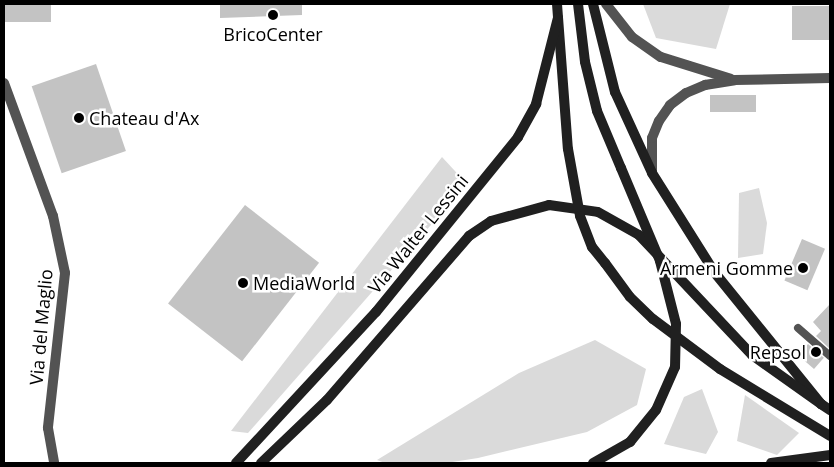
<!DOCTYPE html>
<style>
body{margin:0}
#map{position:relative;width:834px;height:467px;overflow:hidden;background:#fff;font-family:"Open Sans",sans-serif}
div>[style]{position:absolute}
.green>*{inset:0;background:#dadada}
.building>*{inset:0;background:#c3c3c3;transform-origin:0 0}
.service>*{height:8px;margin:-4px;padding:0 4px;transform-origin:4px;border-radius:4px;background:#535353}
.minor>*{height:10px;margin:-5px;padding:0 5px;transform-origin:5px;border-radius:5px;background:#535353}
.secondary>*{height:10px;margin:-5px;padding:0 5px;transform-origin:5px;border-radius:5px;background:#202020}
.secondary-bridge>*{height:10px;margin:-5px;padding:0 5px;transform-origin:5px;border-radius:5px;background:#202020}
.dots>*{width:14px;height:14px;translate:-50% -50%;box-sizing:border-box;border:2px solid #fff;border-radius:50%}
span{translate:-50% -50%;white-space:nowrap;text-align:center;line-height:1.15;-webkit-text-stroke:5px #fff;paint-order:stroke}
.poi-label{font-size:18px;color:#000}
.left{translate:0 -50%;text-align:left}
.right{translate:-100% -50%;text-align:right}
.street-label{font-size:18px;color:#000}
.frame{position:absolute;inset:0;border:5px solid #000;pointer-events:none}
</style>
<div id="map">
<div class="green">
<i style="clip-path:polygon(643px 4px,730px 4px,716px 49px,656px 38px)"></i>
<i style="clip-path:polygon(442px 157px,467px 184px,248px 433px,231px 431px)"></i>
<i style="clip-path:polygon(759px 188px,767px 223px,763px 254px,738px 258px,739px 193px)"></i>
<i style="clip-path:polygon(595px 340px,646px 369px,637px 405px,587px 432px,478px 458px,446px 463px,385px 463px,377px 460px,519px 373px)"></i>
<i style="clip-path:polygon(702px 389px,718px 432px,706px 454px,664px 444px,684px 397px)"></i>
<i style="clip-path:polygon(745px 395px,799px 433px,777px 455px,737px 441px)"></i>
</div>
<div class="building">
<i style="left:4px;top:4px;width:47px;height:18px"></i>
<i style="clip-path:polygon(220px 4px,302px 4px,302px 15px,220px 18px)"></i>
<i style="left:792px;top:6px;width:38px;height:34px"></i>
<i style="left:96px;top:64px;width:92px;height:68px;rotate:71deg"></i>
<i style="left:710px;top:95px;width:46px;height:17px"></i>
<i style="left:245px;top:205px;width:94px;height:125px;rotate:38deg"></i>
<i style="left:802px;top:239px;width:25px;height:45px;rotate:23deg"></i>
<i style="clip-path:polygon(830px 304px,830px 349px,816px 336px,821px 331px,813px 322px)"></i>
<i style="left:808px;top:344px;width:21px;height:15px;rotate:41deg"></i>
</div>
<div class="service">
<i style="left:798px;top:328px;width:43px;rotate:41.2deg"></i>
</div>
<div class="minor">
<i style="left:606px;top:4px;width:42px;rotate:51.8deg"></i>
<i style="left:632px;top:37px;width:35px;rotate:35deg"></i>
<i style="left:661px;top:57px;width:73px;rotate:17.4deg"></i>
<i style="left:4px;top:83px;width:142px;rotate:69.8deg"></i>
<i style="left:53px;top:216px;width:58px;rotate:78.1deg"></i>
<i style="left:65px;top:273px;width:156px;rotate:96.3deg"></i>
<i style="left:48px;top:428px;width:36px;rotate:80deg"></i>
<i style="left:652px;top:172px;width:34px;rotate:-90deg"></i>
<i style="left:652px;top:138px;width:18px;rotate:-68deg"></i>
<i style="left:659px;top:121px;width:19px;rotate:-55deg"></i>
<i style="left:670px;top:105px;width:20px;rotate:-37deg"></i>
<i style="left:686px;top:93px;width:21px;rotate:-23deg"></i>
<i style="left:705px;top:85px;width:30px;rotate:-9deg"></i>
<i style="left:735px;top:80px;width:95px;rotate:-1.2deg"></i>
</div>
<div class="secondary">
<i style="left:557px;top:4px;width:145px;rotate:85.7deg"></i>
<i style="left:578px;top:4px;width:58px;rotate:83.1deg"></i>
<i style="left:585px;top:62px;width:50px;rotate:76.2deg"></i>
<i style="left:597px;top:111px;width:62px;rotate:67.2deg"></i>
<i style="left:593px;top:4px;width:91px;rotate:76deg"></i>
<i style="left:615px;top:92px;width:89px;rotate:65.4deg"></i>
<i style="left:652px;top:173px;width:118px;rotate:57.8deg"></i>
<i style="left:715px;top:273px;width:169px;rotate:51deg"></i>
<i style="left:821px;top:404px;width:11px;rotate:34deg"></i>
<i style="left:605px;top:263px;width:42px;rotate:53.7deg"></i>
<i style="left:630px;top:297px;width:32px;rotate:44deg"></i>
<i style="left:653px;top:319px;width:84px;rotate:36.7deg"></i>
<i style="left:720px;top:369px;width:129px;rotate:31.3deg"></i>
<i style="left:236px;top:463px;width:206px;rotate:-47.2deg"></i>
<i style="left:376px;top:312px;width:225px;rotate:-50.9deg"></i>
<i style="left:518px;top:137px;width:38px;rotate:-61deg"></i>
<i style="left:536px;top:104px;width:89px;rotate:-75.7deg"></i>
<i style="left:261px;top:463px;width:91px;rotate:-43.7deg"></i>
<i style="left:327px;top:400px;width:217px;rotate:-49.1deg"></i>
<i style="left:469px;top:236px;width:27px;rotate:-34deg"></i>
<i style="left:491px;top:221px;width:60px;rotate:-15.4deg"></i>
<i style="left:549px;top:205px;width:49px;rotate:8.1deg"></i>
<i style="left:598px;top:212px;width:47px;rotate:29.3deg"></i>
<i style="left:639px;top:235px;width:165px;rotate:46.7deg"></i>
<i style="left:752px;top:355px;width:85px;rotate:35.4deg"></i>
<i style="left:593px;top:463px;width:43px;rotate:-29.6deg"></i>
<i style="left:630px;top:442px;width:41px;rotate:-50.9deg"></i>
<i style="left:771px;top:463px;width:60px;rotate:-7.7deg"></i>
</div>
<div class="secondary-bridge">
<i style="left:568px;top:149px;width:68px;rotate:79.8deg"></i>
<i style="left:580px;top:216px;width:33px;rotate:69deg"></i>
<i style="left:592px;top:247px;width:21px;rotate:51deg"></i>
<i style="left:621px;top:168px;width:101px;rotate:67.2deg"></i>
<i style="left:660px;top:261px;width:65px;rotate:75.7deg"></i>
<i style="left:676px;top:324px;width:43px;rotate:91.3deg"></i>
<i style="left:675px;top:367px;width:47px;rotate:113.8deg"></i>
</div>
<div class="dots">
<i style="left:273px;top:15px;background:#000"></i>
<i style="left:79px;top:118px;background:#000"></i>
<i style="left:803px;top:268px;background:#000"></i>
<i style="left:243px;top:283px;background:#000"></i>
<i style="left:816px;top:352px;background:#000"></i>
</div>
<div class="poi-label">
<span style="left:273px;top:34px">BricoCenter</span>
<span class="left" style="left:89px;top:118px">Chateau d'Ax</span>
<span class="right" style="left:793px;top:268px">Armeni Gomme</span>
<span class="left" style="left:253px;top:283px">MediaWorld</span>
<span class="right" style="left:806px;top:352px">Repsol</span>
</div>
<div class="street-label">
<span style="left:418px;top:234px;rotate:-51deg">Via Walter Lessini</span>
<span style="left:41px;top:327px;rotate:-85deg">Via del Maglio</span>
</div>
<div class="frame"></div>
</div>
